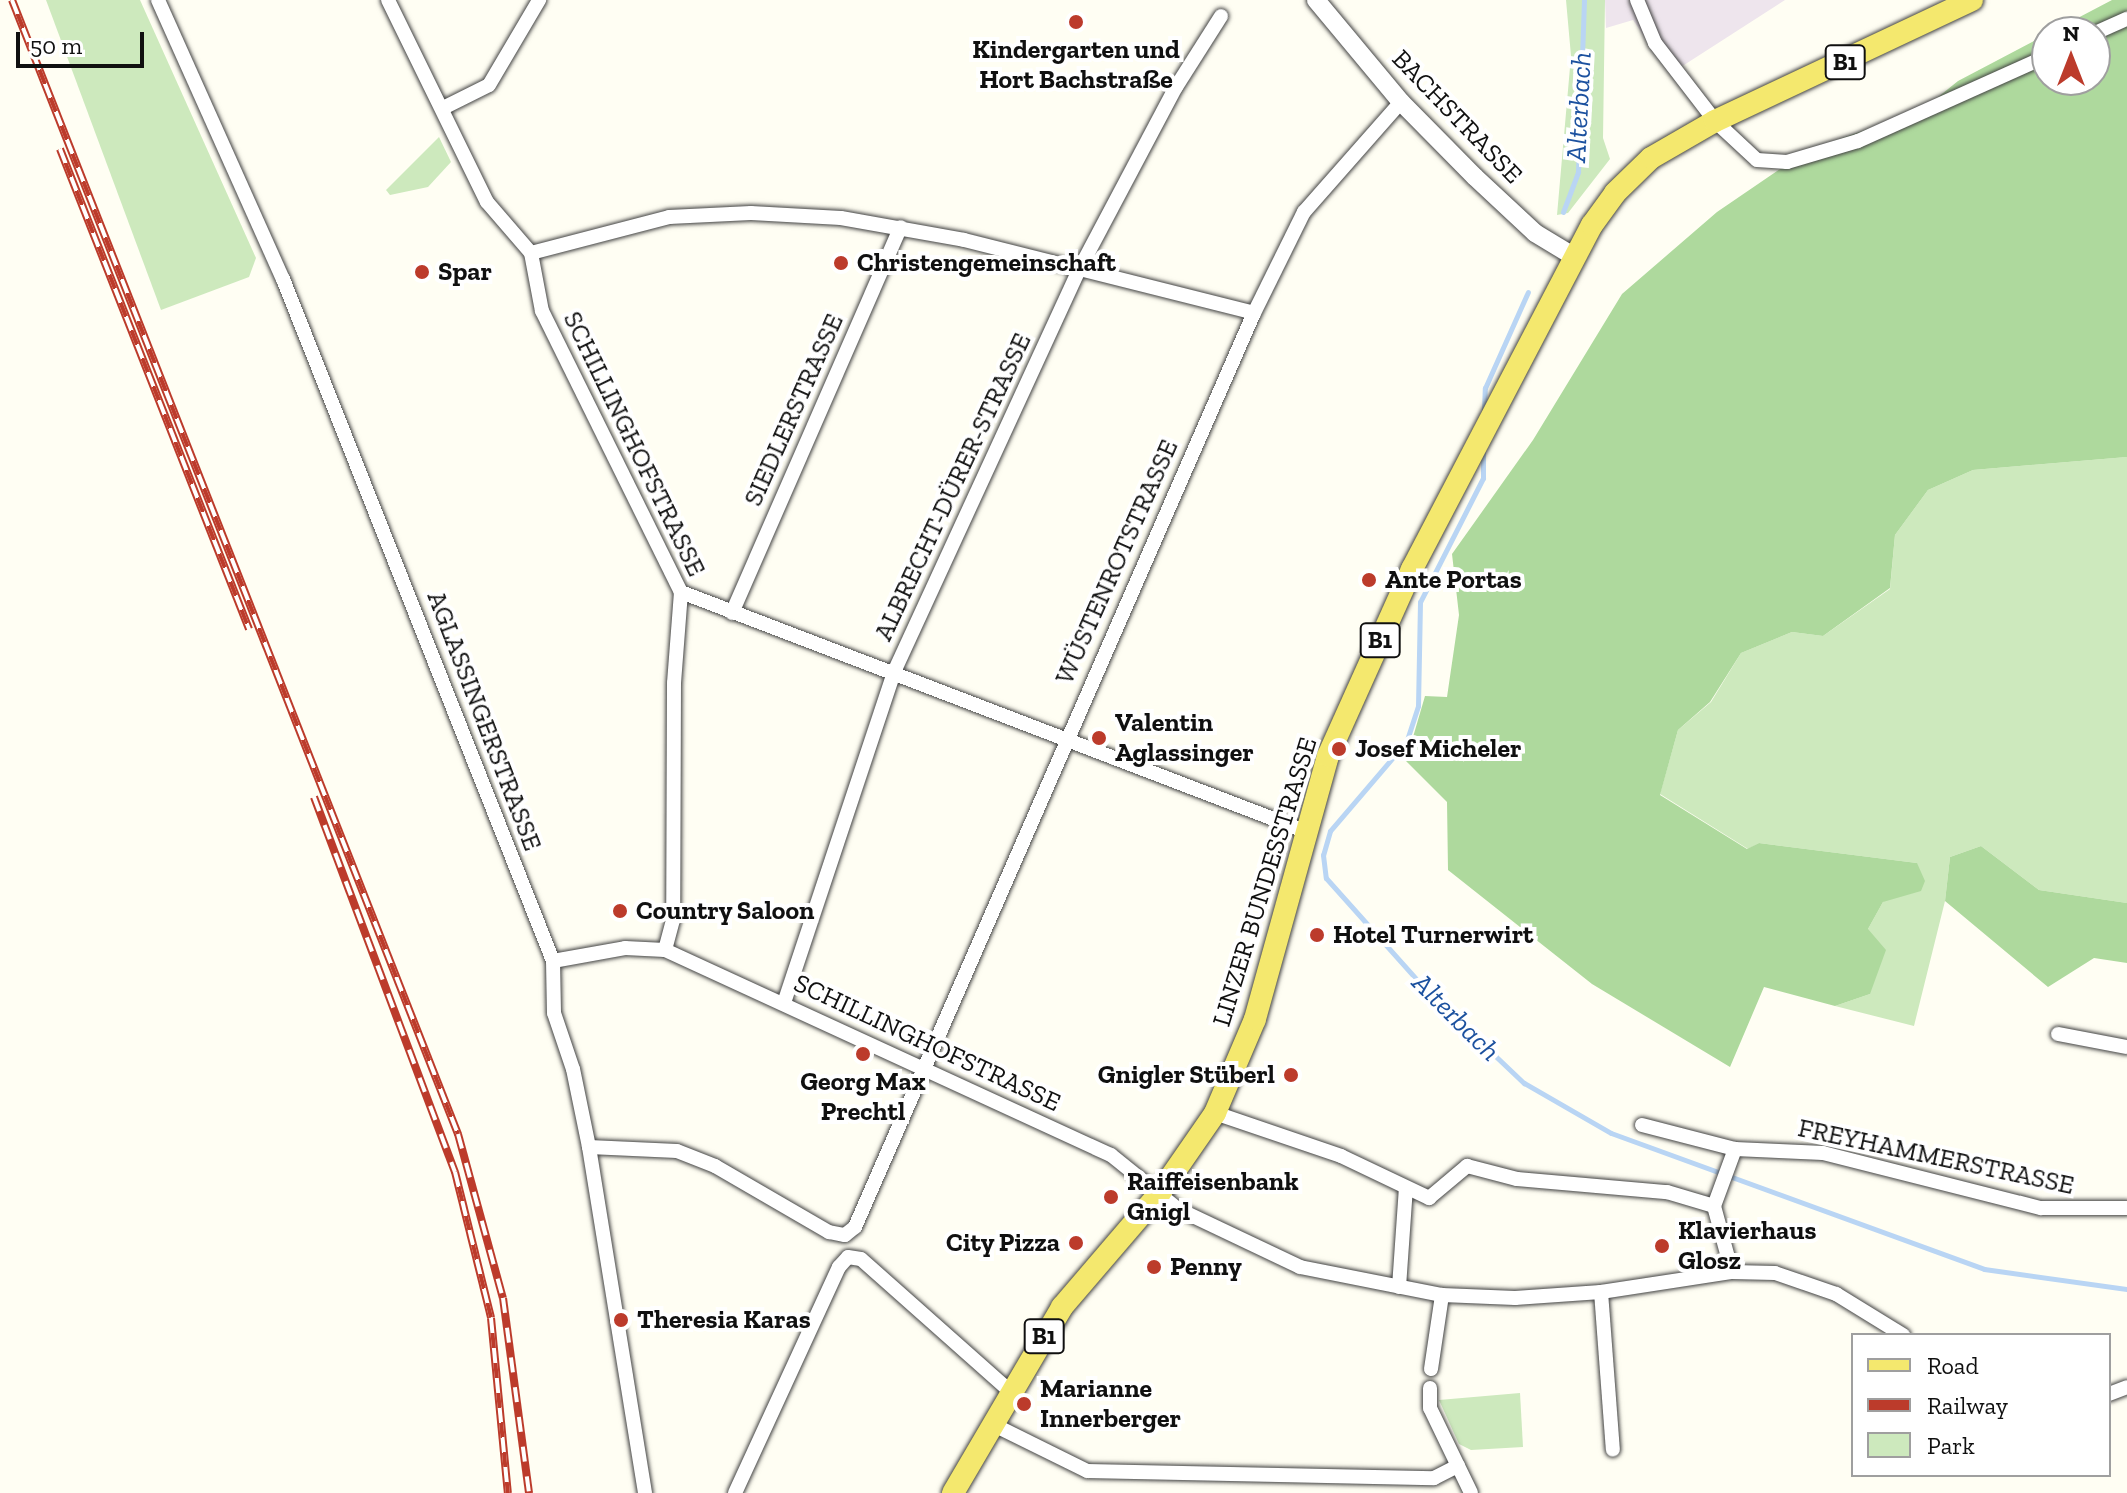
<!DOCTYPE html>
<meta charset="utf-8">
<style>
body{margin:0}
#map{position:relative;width:2127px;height:1493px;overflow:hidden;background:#fffef3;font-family:"Zilla Slab",serif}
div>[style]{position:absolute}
.industrial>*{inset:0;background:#eee5ed}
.green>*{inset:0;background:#cde9bd}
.forest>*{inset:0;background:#aed99d}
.stream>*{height:5px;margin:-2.5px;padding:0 2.5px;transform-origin:2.5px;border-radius:2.5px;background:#b9d5f4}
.roads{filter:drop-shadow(0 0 2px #434343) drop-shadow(0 0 2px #434343)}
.minor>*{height:14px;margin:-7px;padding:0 7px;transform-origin:7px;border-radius:7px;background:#fff}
.tertiary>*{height:18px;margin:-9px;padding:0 9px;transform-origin:9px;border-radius:9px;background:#fff}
.primary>*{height:22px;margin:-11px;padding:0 11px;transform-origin:11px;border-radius:11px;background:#f4e86e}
.rail>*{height:8px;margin-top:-4px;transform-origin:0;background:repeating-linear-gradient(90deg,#fff 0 15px,#bc3b2b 0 30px);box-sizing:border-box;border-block:2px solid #bc3b2b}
.dots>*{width:22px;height:22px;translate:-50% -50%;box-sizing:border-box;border:4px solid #fff;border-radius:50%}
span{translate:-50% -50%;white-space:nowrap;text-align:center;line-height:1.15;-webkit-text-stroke:8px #fff;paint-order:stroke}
.shield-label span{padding:2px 6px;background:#fff;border:2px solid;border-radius:6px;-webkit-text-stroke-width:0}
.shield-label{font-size:24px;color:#101010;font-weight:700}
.poi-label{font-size:26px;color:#101010;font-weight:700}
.left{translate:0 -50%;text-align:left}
.right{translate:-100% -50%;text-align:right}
.street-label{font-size:26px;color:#101010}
.water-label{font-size:28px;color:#1c519f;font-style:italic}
.legend{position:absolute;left:1851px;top:1333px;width:260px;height:144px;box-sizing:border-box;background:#fff;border:2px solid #9f9f9f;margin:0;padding:10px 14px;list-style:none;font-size:24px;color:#101010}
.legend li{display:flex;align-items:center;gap:16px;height:40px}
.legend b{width:40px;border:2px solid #9f9f9f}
.north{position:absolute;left:2031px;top:16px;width:80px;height:80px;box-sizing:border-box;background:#fff;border:2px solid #9f9f9f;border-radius:50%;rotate:0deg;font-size:22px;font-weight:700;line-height:32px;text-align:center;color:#101010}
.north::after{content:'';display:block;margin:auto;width:28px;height:36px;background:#bc3b2b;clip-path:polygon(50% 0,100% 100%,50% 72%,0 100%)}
.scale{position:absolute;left:16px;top:32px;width:128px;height:36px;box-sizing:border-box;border:4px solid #101010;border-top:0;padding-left:10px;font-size:24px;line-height:28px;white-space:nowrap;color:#101010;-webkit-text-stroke:6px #fff;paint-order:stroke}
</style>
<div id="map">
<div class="industrial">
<i style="clip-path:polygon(1605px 0,1785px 0,1670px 74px,1633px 20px,1606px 28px)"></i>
</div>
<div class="green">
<i style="clip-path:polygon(46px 0,140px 0,256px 258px,249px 277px,161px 310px)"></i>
<i style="clip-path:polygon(1566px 0,1605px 0,1603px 138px,1610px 159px,1568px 213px,1557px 215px,1571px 56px)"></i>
<i style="clip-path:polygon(439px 137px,451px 162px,428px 187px,390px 195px,386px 190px)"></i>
<i style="clip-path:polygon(2127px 457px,2127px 903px,2039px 890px,1981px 846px,1950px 857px,1945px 901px,1914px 1026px,1835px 1006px,1870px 994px,1868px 929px,1883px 902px,1917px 863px,1759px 843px,1748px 849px,1660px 794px,1678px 730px,1711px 702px,1741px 653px,1792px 632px,1823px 636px,1890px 589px,1895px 535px,1928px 490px,1973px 470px)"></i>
<i style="clip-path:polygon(1520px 1393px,1523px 1447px,1471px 1450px,1459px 1444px,1439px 1400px)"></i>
</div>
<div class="forest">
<i style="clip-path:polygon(evenodd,2112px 0,2127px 0,2127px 457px,1973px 470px,1928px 490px,1895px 535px,1890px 588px,1823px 636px,1792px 632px,1741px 653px,1710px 702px,1678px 730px,1660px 795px,1747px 849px,1759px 843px,1917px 863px,1925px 881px,1921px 891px,1883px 902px,1868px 929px,1886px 950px,1870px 994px,1835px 1006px,1764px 987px,1730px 1067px,1592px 984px,1448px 870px,1447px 802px,1406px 761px,1425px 696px,1447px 697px,1459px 615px,1452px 554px,1533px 440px,1622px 294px,1717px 212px,1808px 150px,1922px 110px,1958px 81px,2112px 0,2047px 32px,2095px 32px,2095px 80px,2047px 80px,2047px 32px)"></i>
<i style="clip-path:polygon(1981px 846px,2039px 890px,2127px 903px,2127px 963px,2094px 958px,2048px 987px,1945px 901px,1950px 857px)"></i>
</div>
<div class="stream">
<i style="left:1563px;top:212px;width:43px;rotate:-69.4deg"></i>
<i style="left:1578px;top:172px;width:172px;rotate:-88deg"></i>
<i style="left:1484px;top:411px;width:23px;rotate:-88deg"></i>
<i style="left:1485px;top:388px;width:105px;rotate:-65.9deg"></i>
<i style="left:1483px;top:453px;width:25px;rotate:90deg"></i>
<i style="left:1483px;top:478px;width:139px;rotate:116.9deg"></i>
<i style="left:1420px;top:602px;width:104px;rotate:91.1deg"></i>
<i style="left:1418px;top:706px;width:38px;rotate:108deg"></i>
<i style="left:1406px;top:742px;width:117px;rotate:130.5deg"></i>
<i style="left:1330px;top:831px;width:25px;rotate:106deg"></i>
<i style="left:1323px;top:855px;width:23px;rotate:83deg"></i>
<i style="left:1326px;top:878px;width:154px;rotate:48.2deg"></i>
<i style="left:1429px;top:993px;width:131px;rotate:43.5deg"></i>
<i style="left:1524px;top:1083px;width:100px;rotate:29.9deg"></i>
<i style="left:1611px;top:1133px;width:397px;rotate:20deg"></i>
<i style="left:1984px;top:1269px;width:144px;rotate:8deg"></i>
</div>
<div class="roads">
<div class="minor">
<i style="left:158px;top:0;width:306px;rotate:65.9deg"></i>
<i style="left:283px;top:279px;width:734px;rotate:68.4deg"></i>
<i style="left:553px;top:961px;width:52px;rotate:88.9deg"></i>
<i style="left:554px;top:1013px;width:59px;rotate:71.3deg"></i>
<i style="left:573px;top:1069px;width:80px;rotate:78.4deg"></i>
<i style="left:589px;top:1147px;width:351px;rotate:80.8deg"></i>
<i style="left:388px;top:0;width:225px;rotate:63.9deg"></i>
<i style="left:487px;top:202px;width:67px;rotate:49.2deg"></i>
<i style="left:531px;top:253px;width:59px;rotate:79.3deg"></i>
<i style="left:542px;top:311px;width:313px;rotate:63.7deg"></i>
<i style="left:681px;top:592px;width:91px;rotate:94.4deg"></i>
<i style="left:674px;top:683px;width:237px;rotate:90.2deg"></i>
<i style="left:673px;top:920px;width:31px;rotate:105deg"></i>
<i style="left:1637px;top:0;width:47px;rotate:67.3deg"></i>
<i style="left:1655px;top:43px;width:98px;rotate:52.4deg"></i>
<i style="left:1715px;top:121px;width:57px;rotate:42.9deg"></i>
<i style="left:1757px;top:160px;width:30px;rotate:4deg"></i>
<i style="left:1787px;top:162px;width:74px;rotate:-16.5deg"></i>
<i style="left:1858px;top:141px;width:207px;rotate:-24.2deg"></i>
<i style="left:2095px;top:33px;width:35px;rotate:-24deg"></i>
<i style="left:443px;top:108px;width:51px;rotate:-26.6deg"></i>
<i style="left:489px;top:85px;width:99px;rotate:-59.5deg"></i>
<i style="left:531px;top:253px;width:143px;rotate:-14.6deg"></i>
<i style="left:669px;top:217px;width:82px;rotate:-2.8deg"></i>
<i style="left:751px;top:213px;width:90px;rotate:3.2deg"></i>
<i style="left:841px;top:218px;width:125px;rotate:10.1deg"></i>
<i style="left:964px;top:240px;width:299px;rotate:14.1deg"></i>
<i style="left:681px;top:592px;width:668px;rotate:20.96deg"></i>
<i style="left:732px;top:613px;width:421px;rotate:-66.4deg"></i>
<i style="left:553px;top:961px;width:73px;rotate:-10.2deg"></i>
<i style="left:625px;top:948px;width:40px;rotate:2.9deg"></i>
<i style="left:665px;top:950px;width:491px;rotate:24.7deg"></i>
<i style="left:1111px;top:1155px;width:86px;rotate:38.9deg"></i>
<i style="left:1178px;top:1209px;width:135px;rotate:25.4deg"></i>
<i style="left:1300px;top:1267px;width:145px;rotate:11.2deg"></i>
<i style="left:1442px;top:1295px;width:73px;rotate:2.4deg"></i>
<i style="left:1515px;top:1298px;width:86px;rotate:-4deg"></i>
<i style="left:1601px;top:1292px;width:133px;rotate:-8.7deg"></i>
<i style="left:1732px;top:1272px;width:43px;rotate:1.3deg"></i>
<i style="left:1775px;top:1273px;width:65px;rotate:19deg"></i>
<i style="left:1836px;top:1294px;width:79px;rotate:31.5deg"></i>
<i style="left:784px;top:1003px;width:349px;rotate:-71.6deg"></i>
<i style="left:894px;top:672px;width:445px;rotate:-65.3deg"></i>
<i style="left:1080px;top:268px;width:205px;rotate:-62.1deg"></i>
<i style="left:1176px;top:87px;width:84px;rotate:-57.6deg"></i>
<i style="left:2058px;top:1034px;width:70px;rotate:10.7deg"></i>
<i style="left:1215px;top:1113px;width:133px;rotate:18.8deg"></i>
<i style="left:1341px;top:1156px;width:98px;rotate:25.5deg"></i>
<i style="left:1429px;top:1198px;width:50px;rotate:-40.1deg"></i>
<i style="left:1467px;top:1166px;width:52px;rotate:14.6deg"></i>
<i style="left:1517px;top:1179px;width:151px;rotate:5deg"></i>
<i style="left:1667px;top:1192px;width:49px;rotate:16.6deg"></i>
<i style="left:1642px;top:1125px;width:96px;rotate:14.5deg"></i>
<i style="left:1735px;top:1149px;width:88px;rotate:2.6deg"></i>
<i style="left:1823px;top:1153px;width:225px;rotate:14.2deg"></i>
<i style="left:2041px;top:1208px;width:86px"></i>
<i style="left:589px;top:1147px;width:88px;rotate:2.6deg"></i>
<i style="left:677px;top:1151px;width:41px;rotate:21.5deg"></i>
<i style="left:715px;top:1166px;width:132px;rotate:30.1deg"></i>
<i style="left:829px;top:1232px;width:16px;rotate:11deg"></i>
<i style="left:845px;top:1235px;width:13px;rotate:-39deg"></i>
<i style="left:855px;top:1227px;width:997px;rotate:-66.42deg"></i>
<i style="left:1254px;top:313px;width:113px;rotate:-63.7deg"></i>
<i style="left:1304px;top:212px;width:147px;rotate:-48.6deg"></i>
<i style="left:1732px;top:1272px;width:68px;rotate:-105.3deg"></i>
<i style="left:1714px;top:1206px;width:61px;rotate:-69.8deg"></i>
<i style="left:1399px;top:1287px;width:99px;rotate:-86deg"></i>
<i style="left:1601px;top:1292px;width:158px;rotate:85.7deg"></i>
<i style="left:1431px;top:1369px;width:75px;rotate:-81.5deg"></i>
<i style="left:1430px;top:1388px;width:20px;rotate:90deg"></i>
<i style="left:1430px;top:1408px;width:94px;rotate:64.2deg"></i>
<i style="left:2109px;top:1394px;width:19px;rotate:-21deg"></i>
<i style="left:992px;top:1424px;width:106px;rotate:26.3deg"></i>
<i style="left:1087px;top:1471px;width:347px;rotate:1.2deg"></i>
<i style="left:1434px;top:1478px;width:27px;rotate:-27deg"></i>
<i style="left:735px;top:1493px;width:249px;rotate:-65.3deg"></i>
<i style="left:839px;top:1267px;width:13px;rotate:-48deg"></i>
<i style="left:848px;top:1257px;width:13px;rotate:9deg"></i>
<i style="left:861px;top:1259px;width:200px;rotate:41.6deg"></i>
</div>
<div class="tertiary">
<i style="left:1316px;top:0;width:133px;rotate:50.2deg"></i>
<i style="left:1401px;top:102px;width:105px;rotate:45.4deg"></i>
<i style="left:1475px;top:177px;width:82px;rotate:43deg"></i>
<i style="left:1535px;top:233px;width:44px;rotate:31.2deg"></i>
</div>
<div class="primary">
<i style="left:953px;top:1493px;width:216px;rotate:-59.6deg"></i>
<i style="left:1062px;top:1307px;width:149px;rotate:-49.4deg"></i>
<i style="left:1159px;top:1194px;width:98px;rotate:-55.3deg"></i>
<i style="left:1215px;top:1113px;width:102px;rotate:-66.9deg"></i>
<i style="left:1255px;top:1019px;width:273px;rotate:-74.5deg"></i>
<i style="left:1328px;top:756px;width:205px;rotate:-65.8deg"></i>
<i style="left:1412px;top:569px;width:388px;rotate:-62.4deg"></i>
<i style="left:1592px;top:225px;width:39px;rotate:-54deg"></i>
<i style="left:1615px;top:193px;width:50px;rotate:-44.2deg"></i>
<i style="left:1651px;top:158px;width:74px;rotate:-30deg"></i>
<i style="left:1715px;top:121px;width:284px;rotate:-25.2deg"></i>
</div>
</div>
<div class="rail">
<i style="left:12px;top:0;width:1219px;rotate:68.53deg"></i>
<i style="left:458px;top:1134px;width:170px;rotate:74.7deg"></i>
<i style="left:503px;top:1298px;width:197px;rotate:82.4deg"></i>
<i style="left:60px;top:149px;width:516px;rotate:68.51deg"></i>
<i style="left:314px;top:797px;width:401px;rotate:69.4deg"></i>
<i style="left:455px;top:1172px;width:150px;rotate:76.1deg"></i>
<i style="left:491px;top:1318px;width:176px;rotate:84.5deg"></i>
</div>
<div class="dots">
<i style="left:1076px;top:22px;background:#bc3b2b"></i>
<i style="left:841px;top:263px;background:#bc3b2b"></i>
<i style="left:422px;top:272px;background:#bc3b2b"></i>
<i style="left:1369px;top:580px;background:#bc3b2b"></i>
<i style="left:1099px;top:738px;background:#bc3b2b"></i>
<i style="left:1339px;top:749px;background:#bc3b2b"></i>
<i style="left:620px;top:911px;background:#bc3b2b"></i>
<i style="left:1317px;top:935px;background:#bc3b2b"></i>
<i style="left:863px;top:1054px;background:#bc3b2b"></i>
<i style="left:1291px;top:1075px;background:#bc3b2b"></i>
<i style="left:1111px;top:1197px;background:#bc3b2b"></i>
<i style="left:1076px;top:1243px;background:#bc3b2b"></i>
<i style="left:1662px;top:1246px;background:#bc3b2b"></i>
<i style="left:1154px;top:1267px;background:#bc3b2b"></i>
<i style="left:621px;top:1320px;background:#bc3b2b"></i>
<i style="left:1024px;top:1404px;background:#bc3b2b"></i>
</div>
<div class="shield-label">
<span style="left:1845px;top:62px">B1</span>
<span style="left:1380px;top:640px">B1</span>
<span style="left:1044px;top:1336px">B1</span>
</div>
<div class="poi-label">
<span style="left:1076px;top:65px">Kindergarten und<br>Hort Bachstraße</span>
<span class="left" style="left:857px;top:263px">Christengemeinschaft</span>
<span class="left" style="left:438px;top:272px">Spar</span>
<span class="left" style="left:1385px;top:580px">Ante Portas</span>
<span class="left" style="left:1115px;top:738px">Valentin<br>Aglassinger</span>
<span class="left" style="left:1355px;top:749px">Josef Micheler</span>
<span class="left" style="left:636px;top:911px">Country Saloon</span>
<span class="left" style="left:1333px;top:935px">Hotel Turnerwirt</span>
<span class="right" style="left:1275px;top:1075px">Gnigler Stüberl</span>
<span style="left:863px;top:1097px">Georg Max<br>Prechtl</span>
<span class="left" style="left:1127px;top:1197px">Raiffeisenbank<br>Gnigl</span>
<span class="left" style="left:1678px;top:1246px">Klavierhaus<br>Glosz</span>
<span class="right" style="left:1060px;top:1243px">City Pizza</span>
<span class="left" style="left:1170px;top:1267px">Penny</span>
<span class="left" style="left:637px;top:1320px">Theresia Karas</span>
<span class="left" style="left:1040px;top:1404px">Marianne<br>Innerberger</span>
</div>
<div class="street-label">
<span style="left:1457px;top:117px;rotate:46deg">BACHSTRASSE</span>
<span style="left:794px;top:410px;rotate:-66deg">SIEDLERSTRASSE</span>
<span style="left:634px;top:444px;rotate:64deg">SCHILLINGHOFSTRASSE</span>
<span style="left:953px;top:487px;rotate:-65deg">ALBRECHT-DÜRER-STRASSE</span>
<span style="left:1117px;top:562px;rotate:-66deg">WÜSTENROTSTRASSE</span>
<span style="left:484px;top:721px;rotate:69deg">AGLASSINGERSTRASSE</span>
<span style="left:1265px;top:882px;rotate:-73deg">LINZER BUNDESSTRASSE</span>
<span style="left:927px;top:1043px;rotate:25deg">SCHILLINGHOFSTRASSE</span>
<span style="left:1936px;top:1157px;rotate:12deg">FREYHAMMERSTRASSE</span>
</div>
<div class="water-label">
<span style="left:1579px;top:107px;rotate:-87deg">Alterbach</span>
<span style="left:1456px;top:1017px;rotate:45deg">Alterbach</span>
</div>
<ul class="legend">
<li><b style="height:10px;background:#f4e86e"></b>Road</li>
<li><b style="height:10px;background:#bc3b2b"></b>Railway</li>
<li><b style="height:22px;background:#cde9bd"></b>Park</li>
</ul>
<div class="north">N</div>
<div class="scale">50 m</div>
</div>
